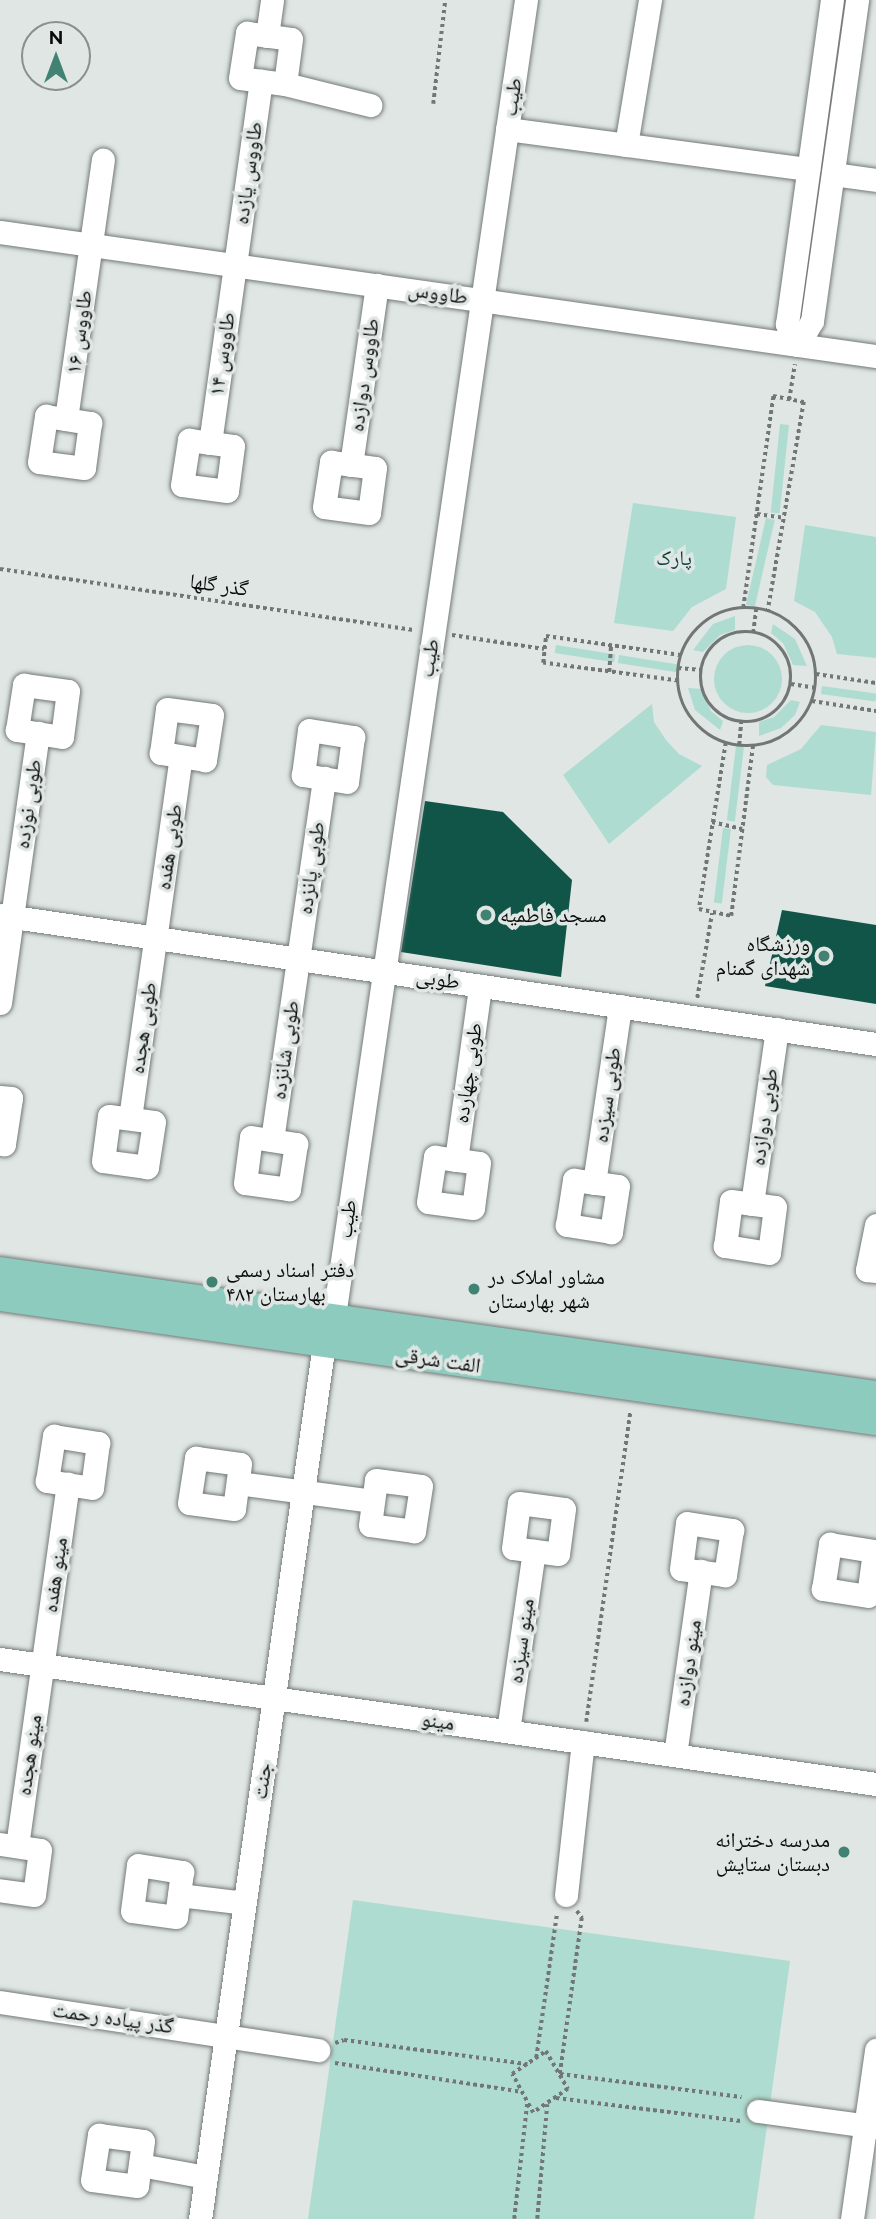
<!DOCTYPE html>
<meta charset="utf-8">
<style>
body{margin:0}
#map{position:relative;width:876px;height:2219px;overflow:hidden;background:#dfe6e4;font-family:Raleway,"Noto Naskh Arabic",sans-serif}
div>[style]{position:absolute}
.green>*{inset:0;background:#afdcd0;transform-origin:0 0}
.round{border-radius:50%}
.building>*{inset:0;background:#105548}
.path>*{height:3.5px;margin-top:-1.75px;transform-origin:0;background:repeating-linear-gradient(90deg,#727675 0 3.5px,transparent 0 7px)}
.path>.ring{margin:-1.75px;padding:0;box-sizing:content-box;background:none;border:3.5px solid #727675;border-radius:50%}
.roads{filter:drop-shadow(0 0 2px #747a78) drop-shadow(0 0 2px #747a78)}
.minor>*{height:23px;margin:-11.5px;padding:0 11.5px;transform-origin:11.5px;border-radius:11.5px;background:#fff}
.major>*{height:28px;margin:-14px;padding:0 14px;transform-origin:14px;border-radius:14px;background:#8ccbbe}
.dots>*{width:19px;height:19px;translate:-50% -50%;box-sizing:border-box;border:4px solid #dfe6e4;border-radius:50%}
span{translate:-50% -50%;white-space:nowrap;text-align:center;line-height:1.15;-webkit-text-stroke:7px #dfe6e4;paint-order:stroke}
.street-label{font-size:21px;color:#0a0c0b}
.park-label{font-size:21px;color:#094338}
.poi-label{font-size:21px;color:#0a0c0b}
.left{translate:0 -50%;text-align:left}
.right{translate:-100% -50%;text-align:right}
.north{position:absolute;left:21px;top:21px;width:70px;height:70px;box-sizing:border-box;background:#dfe6e4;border:2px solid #8a8f8d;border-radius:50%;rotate:0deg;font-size:19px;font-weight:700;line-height:28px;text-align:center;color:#0a0c0b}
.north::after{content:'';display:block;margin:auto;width:24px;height:32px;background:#418273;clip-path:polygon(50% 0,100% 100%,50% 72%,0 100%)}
</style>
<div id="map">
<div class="green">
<i style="left:780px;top:424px;width:9px;height:89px;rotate:6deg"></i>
<i style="clip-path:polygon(633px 503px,736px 517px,726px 589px,692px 607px,673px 631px,614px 623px)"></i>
<i style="left:766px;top:518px;width:9px;height:89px;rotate:13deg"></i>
<i style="clip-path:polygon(805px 525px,876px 537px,876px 658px,837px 654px,832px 637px,815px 612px,794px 601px)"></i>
<i style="clip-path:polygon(735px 616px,735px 630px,720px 635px,703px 652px,693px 650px,713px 624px)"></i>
<i style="clip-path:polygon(773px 624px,795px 639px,807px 666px,793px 665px,783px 643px,771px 633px)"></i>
<i style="left:556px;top:645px;width:60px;height:8px;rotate:9deg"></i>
<i class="round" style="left:714px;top:645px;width:68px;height:68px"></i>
<i style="left:619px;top:655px;width:60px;height:8px;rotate:9deg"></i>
<i style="left:822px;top:686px;width:55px;height:8px;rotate:8deg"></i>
<i style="clip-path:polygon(688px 688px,702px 689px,711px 711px,723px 721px,720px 730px,695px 710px)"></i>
<i style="clip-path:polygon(791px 700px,800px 702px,795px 715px,781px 728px,759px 736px,759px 722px,774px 717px)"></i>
<i style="clip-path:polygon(652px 704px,654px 722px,666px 740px,679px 754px,702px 766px,609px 844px,563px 775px)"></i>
<i style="clip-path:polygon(821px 725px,876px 732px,871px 795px,773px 785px,766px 777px,767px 765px,801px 749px)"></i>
<i style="left:736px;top:746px;width:8px;height:75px;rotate:7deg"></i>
<i style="left:723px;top:828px;width:8px;height:75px;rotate:7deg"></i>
<i style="clip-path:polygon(353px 1900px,790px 1961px,754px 2219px,308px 2219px)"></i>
</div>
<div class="building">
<i style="clip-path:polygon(425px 801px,503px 812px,572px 880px,561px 977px,401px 952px)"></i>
<i style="clip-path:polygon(782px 910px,876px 925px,876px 1004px,765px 986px)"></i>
</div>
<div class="path">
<i style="left:433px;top:104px;width:105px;rotate:-83.4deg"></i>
<i style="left:789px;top:400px;width:36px;rotate:-81deg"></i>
<i style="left:757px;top:514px;width:27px;rotate:8deg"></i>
<i style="left:0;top:569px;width:418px;rotate:8.4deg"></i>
<i style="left:743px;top:608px;width:214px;rotate:-81.9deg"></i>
<i style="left:773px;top:396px;width:32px;rotate:11deg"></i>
<i style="left:804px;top:402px;width:212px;rotate:99.8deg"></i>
<i class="ring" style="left:678px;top:608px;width:134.5px;height:134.5px"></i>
<i class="ring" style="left:701px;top:632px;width:86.5px;height:86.5px"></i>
<i style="left:753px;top:633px;width:24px;rotate:-83deg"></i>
<i style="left:452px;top:635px;width:93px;rotate:8.7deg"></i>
<i style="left:678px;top:668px;width:24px;rotate:5deg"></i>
<i style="left:609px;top:672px;width:27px;rotate:-86deg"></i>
<i style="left:816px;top:674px;width:61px;rotate:8.5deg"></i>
<i style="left:678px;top:681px;width:136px;rotate:-172.4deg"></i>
<i style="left:543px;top:663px;width:27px;rotate:-84deg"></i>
<i style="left:546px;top:636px;width:136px;rotate:8deg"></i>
<i style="left:791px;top:684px;width:24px;rotate:9deg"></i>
<i style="left:812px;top:701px;width:65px;rotate:8.9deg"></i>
<i style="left:726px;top:743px;width:168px;rotate:99.2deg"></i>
<i style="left:699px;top:909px;width:33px;rotate:12deg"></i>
<i style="left:731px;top:916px;width:172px;rotate:-82.7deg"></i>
<i style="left:739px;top:745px;width:23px;rotate:-85deg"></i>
<i style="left:712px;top:822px;width:31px;rotate:13deg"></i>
<i style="left:697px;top:998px;width:86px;rotate:-80deg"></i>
<i style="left:586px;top:1722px;width:314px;rotate:-81.9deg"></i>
<i style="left:577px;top:1911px;width:9px;rotate:54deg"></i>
<i style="left:582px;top:1918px;width:158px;rotate:98deg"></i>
<i style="left:560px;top:2074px;width:183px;rotate:7.2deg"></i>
<i style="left:335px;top:2043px;width:9px;rotate:-18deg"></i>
<i style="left:344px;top:2040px;width:185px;rotate:7.5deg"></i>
<i style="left:546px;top:2051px;width:44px;rotate:59.9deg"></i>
<i style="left:568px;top:2089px;width:42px;rotate:145.6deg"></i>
<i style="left:533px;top:2113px;width:44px;rotate:-118.3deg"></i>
<i style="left:512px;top:2074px;width:41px;rotate:-34.1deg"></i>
<i style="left:536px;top:2058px;width:147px;rotate:-81.8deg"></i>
<i style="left:335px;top:2063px;width:189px;rotate:8.8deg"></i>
<i style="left:556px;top:2098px;width:186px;rotate:7.1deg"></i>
<i style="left:514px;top:2219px;width:116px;rotate:-83.6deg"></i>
<i style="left:537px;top:2219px;width:115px;rotate:-85deg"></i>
</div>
<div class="roads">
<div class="minor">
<i style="left:247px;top:33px;width:44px;rotate:7.8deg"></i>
<i style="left:291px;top:39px;width:45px;rotate:97.6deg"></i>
<i style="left:285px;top:84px;width:45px;rotate:-172.4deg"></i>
<i style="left:240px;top:78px;width:46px;rotate:-81.2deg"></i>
<i style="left:267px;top:36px;width:36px;rotate:-82deg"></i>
<i style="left:285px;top:84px;width:88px;rotate:13.9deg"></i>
<i style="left:507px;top:129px;width:304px;rotate:7.6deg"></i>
<i style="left:626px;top:145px;width:147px;rotate:-80.6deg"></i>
<i style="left:833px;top:174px;width:43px;rotate:7.9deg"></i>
<i style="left:0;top:232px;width:885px;rotate:8.06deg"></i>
<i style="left:798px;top:345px;width:28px;rotate:-60deg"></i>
<i style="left:812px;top:321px;width:324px;rotate:-82deg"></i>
<i style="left:798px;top:345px;width:24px;rotate:-118deg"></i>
<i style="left:787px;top:324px;width:327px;rotate:-82.1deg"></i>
<i style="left:46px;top:416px;width:45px;rotate:9deg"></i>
<i style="left:90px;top:423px;width:45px;rotate:97.6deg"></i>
<i style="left:84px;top:468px;width:45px;rotate:-172.4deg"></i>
<i style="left:39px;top:462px;width:47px;rotate:-81.3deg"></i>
<i style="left:66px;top:419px;width:262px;rotate:-81.9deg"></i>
<i style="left:189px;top:440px;width:44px;rotate:7.8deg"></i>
<i style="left:233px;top:446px;width:45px;rotate:97.6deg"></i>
<i style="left:227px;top:491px;width:45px;rotate:-172.4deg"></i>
<i style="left:182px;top:485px;width:46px;rotate:-81.2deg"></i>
<i style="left:210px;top:443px;width:366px;rotate:-82deg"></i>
<i style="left:331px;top:462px;width:44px;rotate:7.8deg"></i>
<i style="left:375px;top:468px;width:45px;rotate:97.6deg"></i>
<i style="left:369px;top:513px;width:45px;rotate:-172.4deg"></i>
<i style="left:324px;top:507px;width:46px;rotate:-81.2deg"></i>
<i style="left:351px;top:465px;width:182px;rotate:-81.8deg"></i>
<i style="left:24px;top:685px;width:44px;rotate:7.8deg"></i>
<i style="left:68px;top:691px;width:46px;rotate:97.4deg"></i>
<i style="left:62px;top:737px;width:46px;rotate:-171.2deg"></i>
<i style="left:17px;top:730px;width:46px;rotate:-81.2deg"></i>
<i style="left:167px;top:709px;width:45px;rotate:7.6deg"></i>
<i style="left:212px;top:715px;width:46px;rotate:98.8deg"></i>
<i style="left:205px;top:760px;width:45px;rotate:-171deg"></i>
<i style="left:161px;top:753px;width:44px;rotate:-82.2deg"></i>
<i style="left:309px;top:730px;width:45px;rotate:9deg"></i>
<i style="left:353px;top:737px;width:45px;rotate:97.6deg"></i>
<i style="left:347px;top:782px;width:45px;rotate:-171deg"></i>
<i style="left:303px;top:775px;width:45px;rotate:-82.4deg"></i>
<i style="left:0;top:915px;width:885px;rotate:8.38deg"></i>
<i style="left:0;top:1003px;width:273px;rotate:-82deg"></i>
<i style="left:0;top:1097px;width:11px;rotate:5deg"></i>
<i style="left:11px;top:1098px;width:47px;rotate:98.7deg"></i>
<i style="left:4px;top:1144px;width:4px;rotate:-166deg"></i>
<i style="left:109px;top:1116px;width:45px;rotate:7.6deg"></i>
<i style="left:154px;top:1122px;width:46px;rotate:98.8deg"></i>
<i style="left:147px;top:1167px;width:44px;rotate:-172.2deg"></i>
<i style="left:103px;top:1161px;width:45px;rotate:-82.4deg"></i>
<i style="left:130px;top:1118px;width:365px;rotate:-82deg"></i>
<i style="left:251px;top:1137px;width:46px;rotate:8.8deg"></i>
<i style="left:296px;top:1144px;width:46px;rotate:98.8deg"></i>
<i style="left:289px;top:1189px;width:44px;rotate:-172.2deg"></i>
<i style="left:245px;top:1183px;width:46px;rotate:-82.6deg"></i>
<i style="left:272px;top:1140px;width:366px;rotate:-81.8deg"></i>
<i style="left:435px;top:1157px;width:44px;rotate:7.8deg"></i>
<i style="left:479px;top:1163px;width:45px;rotate:97.6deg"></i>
<i style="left:473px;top:1208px;width:45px;rotate:-172.4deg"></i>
<i style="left:428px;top:1202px;width:46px;rotate:-81.2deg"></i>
<i style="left:456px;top:1160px;width:176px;rotate:-82.1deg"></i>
<i style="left:574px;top:1180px;width:44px;rotate:7.8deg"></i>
<i style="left:618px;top:1186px;width:47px;rotate:98.7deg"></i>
<i style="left:611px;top:1232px;width:45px;rotate:-171deg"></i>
<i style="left:567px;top:1225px;width:46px;rotate:-81.2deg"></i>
<i style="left:594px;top:1183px;width:179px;rotate:-81.6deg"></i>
<i style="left:731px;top:1201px;width:44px;rotate:7.8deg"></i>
<i style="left:775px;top:1207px;width:46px;rotate:97.4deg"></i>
<i style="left:769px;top:1253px;width:45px;rotate:-171deg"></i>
<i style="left:725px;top:1246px;width:45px;rotate:-82.4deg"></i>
<i style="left:752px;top:1204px;width:177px;rotate:-81.9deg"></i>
<i style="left:876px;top:1225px;width:46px;rotate:101.3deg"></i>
<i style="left:867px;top:1270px;width:9px;rotate:6deg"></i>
<i style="left:334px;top:1316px;width:1330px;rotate:-81.7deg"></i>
<i style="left:54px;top:1436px;width:45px;rotate:9deg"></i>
<i style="left:98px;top:1443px;width:45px;rotate:97.6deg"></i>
<i style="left:92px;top:1488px;width:46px;rotate:-171.2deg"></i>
<i style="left:47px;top:1481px;width:46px;rotate:-81.2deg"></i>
<i style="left:196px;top:1458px;width:44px;rotate:7.8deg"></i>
<i style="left:240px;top:1464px;width:45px;rotate:97.6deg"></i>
<i style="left:234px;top:1509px;width:45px;rotate:-172.4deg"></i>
<i style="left:189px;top:1503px;width:46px;rotate:-81.2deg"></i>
<i style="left:376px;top:1480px;width:45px;rotate:7.6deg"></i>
<i style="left:421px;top:1486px;width:46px;rotate:98.8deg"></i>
<i style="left:414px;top:1531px;width:44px;rotate:-172.2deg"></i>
<i style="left:370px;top:1525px;width:45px;rotate:-82.4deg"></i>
<i style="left:238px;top:1483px;width:136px;rotate:7.6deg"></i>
<i style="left:519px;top:1503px;width:45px;rotate:7.6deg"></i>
<i style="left:564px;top:1509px;width:45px;rotate:97.6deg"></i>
<i style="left:558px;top:1554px;width:45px;rotate:-172.4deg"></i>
<i style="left:513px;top:1548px;width:45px;rotate:-82.4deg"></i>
<i style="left:687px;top:1523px;width:46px;rotate:8.8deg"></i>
<i style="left:732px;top:1530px;width:46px;rotate:98.8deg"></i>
<i style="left:725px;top:1575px;width:44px;rotate:-172.2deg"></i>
<i style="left:681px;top:1569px;width:46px;rotate:-82.6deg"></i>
<i style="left:830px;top:1544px;width:45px;rotate:9deg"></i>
<i style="left:874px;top:1551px;width:45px;rotate:97.6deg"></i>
<i style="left:868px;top:1596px;width:46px;rotate:-171.2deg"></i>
<i style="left:823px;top:1589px;width:46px;rotate:-81.2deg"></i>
<i style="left:0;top:1659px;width:885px;rotate:8.12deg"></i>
<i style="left:508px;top:1731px;width:182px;rotate:-81.8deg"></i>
<i style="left:675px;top:1755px;width:186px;rotate:-82deg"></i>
<i style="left:0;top:1844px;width:40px;rotate:8.5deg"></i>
<i style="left:40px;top:1850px;width:45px;rotate:97.6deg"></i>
<i style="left:34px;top:1895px;width:34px;rotate:-172deg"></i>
<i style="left:17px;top:1846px;width:366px;rotate:-82deg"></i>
<i style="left:138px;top:1865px;width:45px;rotate:9deg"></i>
<i style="left:182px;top:1872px;width:45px;rotate:97.6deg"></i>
<i style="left:176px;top:1917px;width:44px;rotate:-172.2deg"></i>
<i style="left:132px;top:1911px;width:46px;rotate:-82.6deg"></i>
<i style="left:179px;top:1895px;width:66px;rotate:6.9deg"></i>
<i style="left:566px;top:1895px;width:154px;rotate:-83.7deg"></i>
<i style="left:0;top:2002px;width:322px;rotate:8.6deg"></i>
<i style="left:758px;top:2111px;width:119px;rotate:7.7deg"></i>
<i style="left:99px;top:2135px;width:44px;rotate:7.8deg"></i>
<i style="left:143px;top:2141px;width:45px;rotate:97.6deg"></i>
<i style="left:137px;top:2186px;width:45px;rotate:-172.4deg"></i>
<i style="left:92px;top:2180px;width:46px;rotate:-81.2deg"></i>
<i style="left:140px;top:2165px;width:67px;rotate:10.3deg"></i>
<i style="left:200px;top:2219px;width:885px;rotate:-81.94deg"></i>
<i style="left:852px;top:2219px;width:171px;rotate:-81.9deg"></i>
</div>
<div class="major">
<i style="left:0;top:1271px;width:885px;rotate:8.06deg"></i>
<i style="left:0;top:1297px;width:885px;rotate:8.06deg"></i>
</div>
</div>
<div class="dots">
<i style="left:486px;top:915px;background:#418273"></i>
<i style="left:824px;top:956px;background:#418273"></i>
<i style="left:212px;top:1282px;background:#418273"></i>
<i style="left:474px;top:1289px;background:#418273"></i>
<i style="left:844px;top:1852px;background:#418273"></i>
</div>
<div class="street-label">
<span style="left:512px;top:97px;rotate:-82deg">طیب</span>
<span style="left:248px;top:173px;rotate:-82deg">طاووس یازده</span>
<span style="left:438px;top:293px;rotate:8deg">طاووس</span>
<span style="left:79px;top:332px;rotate:-82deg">طاووس ۱۶</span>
<span style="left:222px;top:354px;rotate:-82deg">طاووس ۱۴</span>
<span style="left:364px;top:375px;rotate:-82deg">طاووس دوازده</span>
<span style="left:219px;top:585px;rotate:8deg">گذر گلها</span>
<span style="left:429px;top:658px;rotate:-81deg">طیب</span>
<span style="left:28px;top:804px;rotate:-82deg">طوبی نوزده</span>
<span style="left:169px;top:847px;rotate:-82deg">طوبی هفده</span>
<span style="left:311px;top:868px;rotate:-82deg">طوبی پانزده</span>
<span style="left:438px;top:979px;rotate:8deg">طوبی</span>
<span style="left:143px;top:1028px;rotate:-82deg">طوبی هجده</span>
<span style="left:285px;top:1050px;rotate:-82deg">طوبی شانزده</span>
<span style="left:468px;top:1073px;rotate:-82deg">طوبی چهارده</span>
<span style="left:607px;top:1095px;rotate:-82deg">طوبی سیزده</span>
<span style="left:764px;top:1117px;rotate:-82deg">طوبی دوازده</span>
<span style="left:347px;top:1219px;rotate:-82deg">طیب</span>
<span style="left:438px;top:1360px;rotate:8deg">الفت شرقی</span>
<span style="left:55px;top:1575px;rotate:-82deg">مینو هفده</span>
<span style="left:521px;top:1641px;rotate:-82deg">مینو سیزده</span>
<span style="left:688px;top:1663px;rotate:-82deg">مینو دوازده</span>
<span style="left:438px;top:1721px;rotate:8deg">مینو</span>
<span style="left:29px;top:1755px;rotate:-82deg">مینو هجده</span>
<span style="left:262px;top:1781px;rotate:-82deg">جنت</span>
<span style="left:113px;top:2018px;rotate:8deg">گذر پیاده رحمت</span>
</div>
<div class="park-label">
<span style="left:674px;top:558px">پارک</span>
</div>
<div class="poi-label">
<span class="left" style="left:500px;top:915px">مسجد فاطمیه</span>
<span class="right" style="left:810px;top:956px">ورزشگاه<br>شهدای گمنام</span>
<span class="left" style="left:226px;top:1282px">دفتر اسناد رسمی<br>۴۸۲ بهارستان</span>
<span class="left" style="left:488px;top:1289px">مشاور املاک در<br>شهر بهارستان</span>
<span class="right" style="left:830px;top:1852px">مدرسه دخترانه<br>دبستان ستایش</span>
</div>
<div class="north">N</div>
</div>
